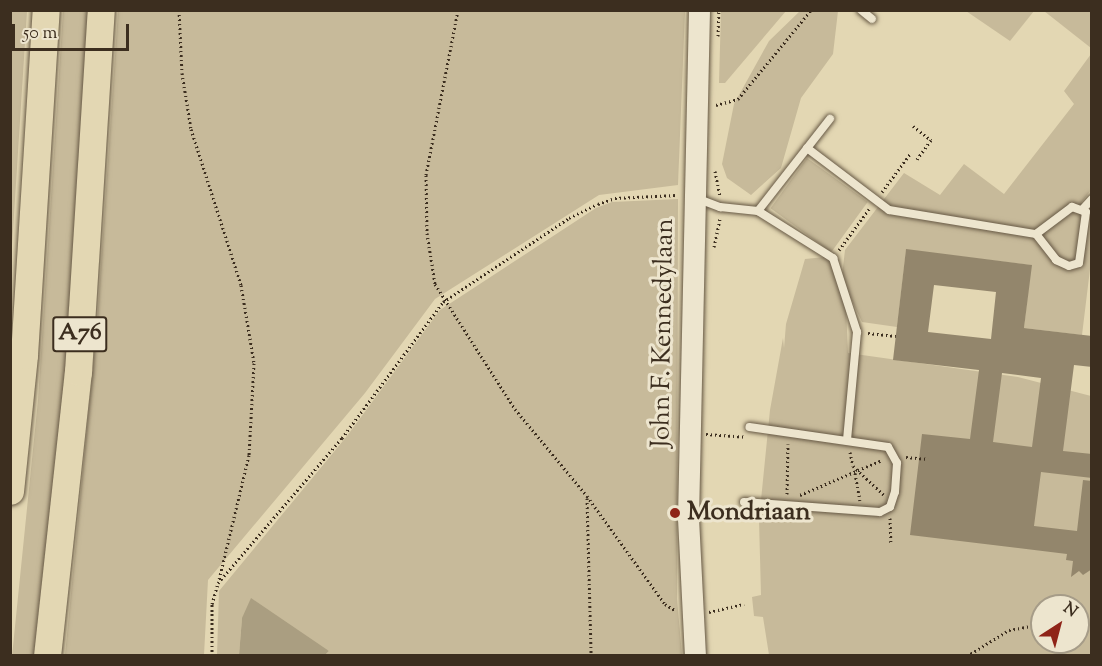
<!DOCTYPE html>
<style>
body{margin:0}
#map{position:relative;width:1102px;height:666px;overflow:hidden;background:#e3d7b3;font-family:"Sorts Mill Goudy",serif}
div>[style]{position:absolute}
.green>*{inset:0;background:#c7ba9a;transform-origin:0 0}
.water>*{inset:0;background:#aa9e81}
.building>*{inset:0;background:#93866c}
.path>*{height:3px;margin-top:-1.5px;transform-origin:0;background:repeating-linear-gradient(90deg,#3c2e1f 0 1.5px,transparent 0 4.5px)}
.roads{filter:drop-shadow(0 0 2px #665844) drop-shadow(0 0 2px #665844)}
.lane>*{height:8px;margin:-4px;padding:0 4px;transform-origin:4px;border-radius:4px;background:#ede5ce}
.secondary>*{height:21px;margin:-10.5px;padding:0 10.5px;transform-origin:10.5px;border-radius:10.5px;background:#ede5ce}
.highway>*{height:27px;margin:-13.5px;padding:0 13.5px;transform-origin:13.5px;border-radius:13.5px;background:#e3d7b3}
.dots>*{width:16px;height:16px;translate:-50% -50%;box-sizing:border-box;border:3px solid #ede5ce;border-radius:50%}
span{translate:-50% -50%;white-space:nowrap;text-align:center;line-height:1.15;-webkit-text-stroke:6px #ede5ce;paint-order:stroke}
.shield-label span{padding:2px 4px;background:#ede5ce;border:2px solid;border-radius:4px;-webkit-text-stroke-width:0}
.shield-label{font-size:24px;color:#3c2e1f;font-weight:700}
.street-label{font-size:26px;color:#3c2e1f}
.poi-label{font-size:26px;color:#3c2e1f;font-weight:700}
.left{translate:0 -50%;text-align:left}
.frame{position:absolute;inset:0;border:12px solid #3c2e1f;pointer-events:none}
.north{position:absolute;left:1030px;top:594px;width:60px;height:60px;box-sizing:border-box;background:#ede5ce;border:2px solid #a69c88;border-radius:50%;rotate:36deg;font-size:16px;font-weight:700;line-height:24px;text-align:center;color:#3c2e1f}
.north::after{content:'';display:block;margin:auto;width:21px;height:27px;background:#8f2418;clip-path:polygon(50% 0,100% 100%,50% 72%,0 100%)}
.scale{position:absolute;left:12px;top:24px;width:117px;height:27px;box-sizing:border-box;border:3px solid #3c2e1f;border-top:0;padding-left:8px;font-size:18px;line-height:21px;white-space:nowrap;color:#3c2e1f;-webkit-text-stroke:4px #ede5ce;paint-order:stroke}
</style>
<div id="map">
<div class="green">
<i style="clip-path:polygon(11px 10px,27px 11px,11px 262px,10px 11px)"></i>
<i style="clip-path:polygon(63px 11px,89px 11px,61px 429px,35px 655px,12px 656px,38px 400px)"></i>
<i style="clip-path:polygon(118px 11px,685px 11px,678px 185px,599px 195px,435px 299px,365px 393px,208px 580px,204px 655px,65px 655px,97px 325px)"></i>
<i style="clip-path:polygon(721px 11px,786px 11px,725px 83px,719px 83px)"></i>
<i style="clip-path:polygon(800px 11px,838px 11px,833px 54px,801px 98px,781px 168px,751px 195px,727px 178px,722px 164px,734px 104px,769px 41px)"></i>
<i style="clip-path:polygon(966px 11px,1034px 11px,1010px 41px)"></i>
<i style="clip-path:polygon(1044px 11px,1091px 11px,1091px 48px)"></i>
<i style="clip-path:polygon(evenodd,1091px 54px,1091px 190px,1081px 203px,1091px 205px,1092px 253px,1082px 335px,1024px 328px,1031px 265px,906px 250px,897px 327px,862px 322px,845px 286px,848px 353px,1018px 377px,1091px 396px,1091px 655px,769px 655px,763px 617px,754px 616px,752px 597px,761px 595px,759px 520px,770px 410px,783px 338px,784px 348px,786px 324px,805px 259px,825px 257px,842px 276px,845px 250px,904px 173px,940px 195px,964px 164px,1004px 194px,1074px 104px,1064px 91px,1091px 54px,1042px 606px,1078px 606px,1078px 642px,1042px 642px,1042px 606px)"></i>
<i style="left:807px;top:158px;width:75px;height:62px;rotate:36deg"></i>
<i style="clip-path:polygon(678px 199px,677px 599px,682px 655px,325px 655px,329px 651px,242px 618px,239px 655px,217px 656px,219px 591px,347px 436px,440px 310px,596px 208px,612px 202px)"></i>
</div>
<div class="water">
<i style="clip-path:polygon(251px 598px,329px 651px,325px 655px,239px 655px,242px 618px)"></i>
</div>
<div class="building">
<i style="clip-path:polygon(evenodd,906px 249px,1032px 265px,1024px 328px,1092px 336px,1092px 367px,1074px 365px,1063px 451px,1092px 454px,1092px 478px,1041px 472px,1034px 526px,1077px 531px,1083px 480px,1092px 481px,1092px 569px,1083px 575px,1079px 571px,1071px 577px,1073px 561px,1066px 560px,1067px 554px,910px 535px,922px 434px,970px 439px,979px 370px,893px 360px,906px 249px,934px 285px,996px 292px,991px 339px,928px 332px,934px 285px,906px 249px,1002px 373px,1041px 378px,1032px 447px,993px 442px,1002px 373px)"></i>
</div>
<div class="path">
<i style="left:179px;top:10px;width:63px;rotate:87.3deg"></i>
<i style="left:182px;top:73px;width:57px;rotate:80.9deg"></i>
<i style="left:191px;top:129px;width:164px;rotate:72.2deg"></i>
<i style="left:241px;top:285px;width:79px;rotate:80.5deg"></i>
<i style="left:254px;top:363px;width:92px;rotate:93.1deg"></i>
<i style="left:249px;top:455px;width:129px;rotate:103.5deg"></i>
<i style="left:458px;top:10px;width:168px;rotate:101deg"></i>
<i style="left:426px;top:175px;width:58px;rotate:89deg"></i>
<i style="left:427px;top:233px;width:52px;rotate:81.1deg"></i>
<i style="left:435px;top:284px;width:148px;rotate:57.4deg"></i>
<i style="left:515px;top:409px;width:113px;rotate:50.4deg"></i>
<i style="left:587px;top:496px;width:133px;rotate:54.2deg"></i>
<i style="left:665px;top:604px;width:13px;rotate:32deg"></i>
<i style="left:718px;top:36px;width:26px;rotate:-88deg"></i>
<i style="left:716px;top:105px;width:23px;rotate:-15deg"></i>
<i style="left:738px;top:99px;width:115px;rotate:-50.6deg"></i>
<i style="left:913px;top:126px;width:23px;rotate:38deg"></i>
<i style="left:931px;top:140px;width:24px;rotate:126deg"></i>
<i style="left:715px;top:171px;width:26px;rotate:79deg"></i>
<i style="left:882px;top:192px;width:47px;rotate:-53.6deg"></i>
<i style="left:714px;top:247px;width:30px;rotate:-78deg"></i>
<i style="left:839px;top:250px;width:51px;rotate:-53.8deg"></i>
<i style="left:868px;top:333px;width:28px;rotate:6deg"></i>
<i style="left:706px;top:434px;width:39px;rotate:4deg"></i>
<i style="left:850px;top:452px;width:14px;rotate:78deg"></i>
<i style="left:906px;top:457px;width:22px;rotate:5deg"></i>
<i style="left:853px;top:466px;width:42px;rotate:43.1deg"></i>
<i style="left:855px;top:473px;width:28px;rotate:80deg"></i>
<i style="left:787px;top:494px;width:50px;rotate:-88.9deg"></i>
<i style="left:800px;top:495px;width:89px;rotate:-23.1deg"></i>
<i style="left:587px;top:498px;width:158px;rotate:88.5deg"></i>
<i style="left:890px;top:518px;width:25px;rotate:88deg"></i>
<i style="left:709px;top:612px;width:36px;rotate:-13deg"></i>
<i style="left:1078px;top:626px;width:14px;rotate:4deg"></i>
<i style="left:212px;top:656px;width:52px;rotate:-90deg"></i>
<i style="left:212px;top:604px;width:22px;rotate:-74deg"></i>
<i style="left:218px;top:583px;width:191px;rotate:-49.5deg"></i>
<i style="left:342px;top:438px;width:169px;rotate:-53.4deg"></i>
<i style="left:443px;top:302px;width:151px;rotate:-33.7deg"></i>
<i style="left:569px;top:218px;width:32px;rotate:-26deg"></i>
<i style="left:598px;top:204px;width:18px;rotate:-19deg"></i>
<i style="left:615px;top:198px;width:61px;rotate:-2.8deg"></i>
<i style="left:967px;top:656px;width:49px;rotate:-31.8deg"></i>
<i style="left:1009px;top:630px;width:34px;rotate:-10deg"></i>
</div>
<div class="roads">
<div class="lane">
<i style="left:861px;top:10px;width:14px;rotate:39deg"></i>
<i style="left:807px;top:148px;width:103px;rotate:37.1deg"></i>
<i style="left:889px;top:210px;width:149px;rotate:9.3deg"></i>
<i style="left:1036px;top:234px;width:33px;rotate:52deg"></i>
<i style="left:1056px;top:260px;width:14px;rotate:25deg"></i>
<i style="left:1069px;top:266px;width:10px;rotate:-17deg"></i>
<i style="left:1079px;top:263px;width:51px;rotate:-82.2deg"></i>
<i style="left:1086px;top:212px;width:15px;rotate:-160deg"></i>
<i style="left:1072px;top:207px;width:45px;rotate:143.1deg"></i>
<i style="left:696px;top:198px;width:26px;rotate:21deg"></i>
<i style="left:720px;top:207px;width:38px;rotate:6deg"></i>
<i style="left:758px;top:211px;width:89px;rotate:32.1deg"></i>
<i style="left:833px;top:258px;width:78px;rotate:72deg"></i>
<i style="left:857px;top:332px;width:107px;rotate:95.3deg"></i>
<i style="left:1082px;top:210px;width:15px;rotate:-48deg"></i>
<i style="left:758px;top:211px;width:117px;rotate:-52deg"></i>
<i style="left:744px;top:502px;width:136px;rotate:4.2deg"></i>
<i style="left:880px;top:512px;width:11px;rotate:-27deg"></i>
<i style="left:890px;top:507px;width:16px;rotate:-72deg"></i>
<i style="left:895px;top:492px;width:29px;rotate:-86deg"></i>
<i style="left:897px;top:463px;width:18px;rotate:-119deg"></i>
<i style="left:888px;top:447px;width:140px;rotate:-171.8deg"></i>
</div>
<div class="secondary">
<i style="left:695px;top:656px;width:138px;rotate:-92.9deg"></i>
<i style="left:688px;top:518px;width:508px;rotate:-88.76deg"></i>
</div>
<div class="highway">
<i style="left:10px;top:491px;width:137px;rotate:-84.1deg"></i>
<i style="left:24px;top:355px;width:346px;rotate:-86.4deg"></i>
<i style="left:47px;top:656px;width:286px;rotate:-83.8deg"></i>
<i style="left:78px;top:372px;width:363px;rotate:-86.4deg"></i>
</div>
</div>
<div class="dots">
<i style="left:675px;top:513px;background:#8f2418"></i>
</div>
<div class="shield-label">
<span style="left:80px;top:334px">A76</span>
</div>
<div class="street-label">
<span style="left:664px;top:333px;rotate:-89deg">John F. Kennedylaan</span>
</div>
<div class="poi-label">
<span class="left" style="left:687px;top:513px">Mondriaan</span>
</div>
<div class="frame"></div>
<div class="north">N</div>
<div class="scale">50 m</div>
</div>
